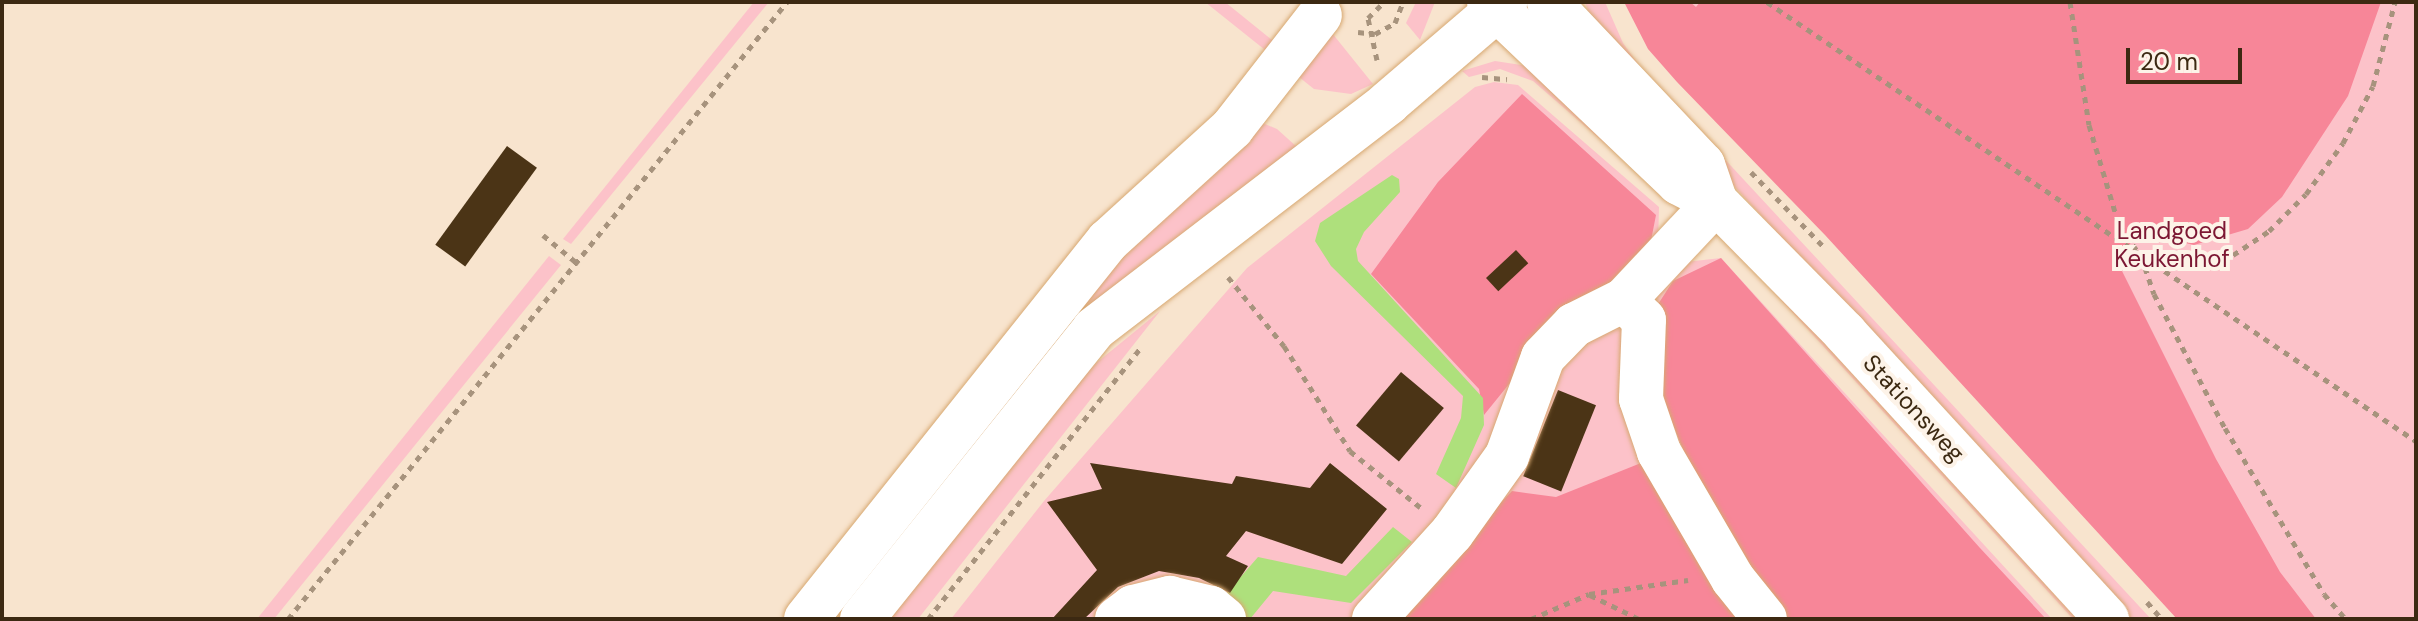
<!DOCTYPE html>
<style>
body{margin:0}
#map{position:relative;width:2418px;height:621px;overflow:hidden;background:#f8e4ce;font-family:"DM Sans",sans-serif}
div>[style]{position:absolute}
.green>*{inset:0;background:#fcc2c9}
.forest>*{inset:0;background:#f78698}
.water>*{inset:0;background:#aee07c}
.building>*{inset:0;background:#4b3416;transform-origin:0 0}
.path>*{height:5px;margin-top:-2.5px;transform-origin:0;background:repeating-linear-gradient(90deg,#a7937d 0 6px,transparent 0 12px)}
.roads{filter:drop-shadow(0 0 2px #d7a871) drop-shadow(0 0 2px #d7a871)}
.minor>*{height:44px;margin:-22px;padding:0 22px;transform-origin:22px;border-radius:22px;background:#fff}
.major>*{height:44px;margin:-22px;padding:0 22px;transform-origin:22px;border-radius:22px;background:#fff}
span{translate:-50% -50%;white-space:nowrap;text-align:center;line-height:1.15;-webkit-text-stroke:8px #fdf3e8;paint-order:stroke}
.park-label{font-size:24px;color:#7c1733}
.street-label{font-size:24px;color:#3c2912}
.frame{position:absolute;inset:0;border:4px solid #3c2912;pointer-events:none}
.scale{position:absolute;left:2126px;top:48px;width:116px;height:36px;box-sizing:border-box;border:4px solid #3c2912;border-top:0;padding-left:10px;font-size:24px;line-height:28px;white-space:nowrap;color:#3c2912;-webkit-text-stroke:6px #fdf3e8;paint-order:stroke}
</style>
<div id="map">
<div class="green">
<i style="clip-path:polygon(754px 2px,769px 2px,571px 244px,563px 239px)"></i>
<i style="clip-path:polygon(1205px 2px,1225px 2px,1277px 44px,1332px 33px,1373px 84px,1351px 94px,1314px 89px)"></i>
<i style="clip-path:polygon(1416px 2px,1435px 2px,1420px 40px,1406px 23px)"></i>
<i style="clip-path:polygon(1585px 2px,1605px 2px,1623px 43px,1643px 71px,2151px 619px,2132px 619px,1597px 37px)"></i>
<i style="clip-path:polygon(1624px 2px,2416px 2px,2416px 619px,2195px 619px)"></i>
<i style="clip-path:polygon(1495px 61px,1527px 66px,1663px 194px,1533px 81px,1500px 69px,1469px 77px,1462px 71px)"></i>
<i style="clip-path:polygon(1494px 82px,1518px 85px,1659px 207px,1658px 246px,1677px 263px,1721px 258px,2052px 619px,951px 619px,1044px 501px,1247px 268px,1475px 87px)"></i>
<i style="clip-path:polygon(1251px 118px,1277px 129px,1297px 147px,1040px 357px,1105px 267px)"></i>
<i style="clip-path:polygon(1736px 251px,1759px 271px,2080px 619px,2073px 619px)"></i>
<i style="clip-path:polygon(549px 256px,561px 265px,274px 619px,257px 619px)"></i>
<i style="clip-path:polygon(1160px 311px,918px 619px,886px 619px,1058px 404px,1095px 364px)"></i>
</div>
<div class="forest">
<i style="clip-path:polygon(1624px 2px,1690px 2px,1696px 7px,1700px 2px,2381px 2px,2348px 96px,2282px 197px,2248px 229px,2194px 245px,2142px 233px,2115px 257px,2216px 459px,2280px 572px,2316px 619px,2177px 619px,1825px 235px,1677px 82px,1648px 49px)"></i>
<i style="clip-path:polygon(1522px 94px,1656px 215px,1648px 256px,1518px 373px,1484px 415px,1479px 389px,1371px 274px,1438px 182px)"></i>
<i style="clip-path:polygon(1721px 258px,1980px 548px,2046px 619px,1782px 619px,1684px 452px,1665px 405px,1653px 312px,1673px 281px)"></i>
<i style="clip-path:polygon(1641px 463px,1744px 619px,1389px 619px,1512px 491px,1556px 497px)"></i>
</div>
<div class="water">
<i style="clip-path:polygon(1392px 175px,1399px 179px,1400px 192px,1364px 232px,1356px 249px,1358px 261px,1483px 398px,1484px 425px,1456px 488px,1436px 474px,1461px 418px,1463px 396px,1331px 266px,1315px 241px,1320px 223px)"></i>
<i style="clip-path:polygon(1393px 527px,1412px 542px,1351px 603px,1273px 591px,1250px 619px,1204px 619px,1258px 557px,1346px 576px)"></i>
</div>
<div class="building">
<i style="left:507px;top:146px;width:37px;height:122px;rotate:36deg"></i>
<i style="left:1516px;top:250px;width:18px;height:41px;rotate:47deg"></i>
<i style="left:1401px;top:372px;width:56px;height:70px;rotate:40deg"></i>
<i style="left:1558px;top:390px;width:41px;height:93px;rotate:22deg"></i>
<i style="clip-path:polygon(1090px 463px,1232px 484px,1236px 476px,1310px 488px,1330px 463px,1387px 509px,1342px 564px,1246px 531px,1226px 556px,1248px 566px,1230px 593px,1199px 578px,1159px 571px,1118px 587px,1084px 619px,1052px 619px,1097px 570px,1047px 502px,1102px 489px)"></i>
</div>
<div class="path">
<i style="left:1767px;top:2px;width:784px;rotate:34.08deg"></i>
<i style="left:2070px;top:2px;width:124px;rotate:81.2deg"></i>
<i style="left:2089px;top:125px;width:104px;rotate:73.3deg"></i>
<i style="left:2119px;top:225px;width:38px;rotate:55deg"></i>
<i style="left:2141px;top:256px;width:40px;rotate:71.1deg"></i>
<i style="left:2154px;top:294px;width:152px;rotate:62.1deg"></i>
<i style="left:2225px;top:428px;width:193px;rotate:59.2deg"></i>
<i style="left:2324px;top:594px;width:33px;rotate:49deg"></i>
<i style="left:1358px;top:32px;width:17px;rotate:7deg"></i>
<i style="left:1375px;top:34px;width:23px;rotate:-29deg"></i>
<i style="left:1395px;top:23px;width:22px;rotate:-69deg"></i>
<i style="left:1377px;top:60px;width:43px;rotate:-102.1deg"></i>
<i style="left:1368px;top:18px;width:23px;rotate:-45deg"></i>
<i style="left:1482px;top:77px;width:25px;rotate:5deg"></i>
<i style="left:1751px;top:172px;width:106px;rotate:45.8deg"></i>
<i style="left:543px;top:235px;width:44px;rotate:39.5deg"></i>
<i style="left:2146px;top:258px;width:31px;rotate:15deg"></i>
<i style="left:2176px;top:266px;width:58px;rotate:-10.9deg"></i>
<i style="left:2233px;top:255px;width:43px;rotate:-33.7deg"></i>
<i style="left:2269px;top:231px;width:52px;rotate:-45deg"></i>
<i style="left:2306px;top:194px;width:63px;rotate:-54deg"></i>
<i style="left:2343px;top:143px;width:64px;rotate:-62.2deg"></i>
<i style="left:2373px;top:86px;width:87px;rotate:-75.3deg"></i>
<i style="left:1228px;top:277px;width:89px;rotate:50.9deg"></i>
<i style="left:1284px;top:346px;width:124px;rotate:57.8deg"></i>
<i style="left:1350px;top:451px;width:90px;rotate:38.7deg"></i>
<i style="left:1590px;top:595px;width:55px;rotate:26.1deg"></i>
<i style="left:2147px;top:602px;width:23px;rotate:49deg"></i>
<i style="left:288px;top:619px;width:794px;rotate:-51.04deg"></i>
<i style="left:928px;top:619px;width:343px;rotate:-51.9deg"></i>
<i style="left:1531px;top:619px;width:63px;rotate:-23.3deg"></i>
<i style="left:1589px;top:594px;width:100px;rotate:-8deg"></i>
</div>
<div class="roads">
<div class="minor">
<i style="left:1624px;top:300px;width:28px;rotate:45deg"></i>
<i style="left:1644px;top:320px;width:79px;rotate:92.2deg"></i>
<i style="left:1641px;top:399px;width:56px;rotate:71.2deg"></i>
<i style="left:1659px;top:452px;width:147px;rotate:59.8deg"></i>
<i style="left:1733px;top:579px;width:51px;rotate:51.3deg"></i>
<i style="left:806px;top:619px;width:484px;rotate:-51.4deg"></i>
<i style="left:1108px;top:241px;width:168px;rotate:-42.3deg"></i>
<i style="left:1232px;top:128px;width:143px;rotate:-52.1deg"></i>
<i style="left:862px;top:619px;width:371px;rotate:-51.3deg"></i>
<i style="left:1094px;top:329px;width:371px;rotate:-37.5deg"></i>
<i style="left:1388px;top:103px;width:155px;rotate:-40.6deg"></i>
<i style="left:1117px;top:619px;width:20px;rotate:-37deg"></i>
<i style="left:1133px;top:607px;width:38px;rotate:-14deg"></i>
<i style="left:1170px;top:598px;width:42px;rotate:13.7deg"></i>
<i style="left:1211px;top:608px;width:17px;rotate:40deg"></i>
<i style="left:1374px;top:619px;width:116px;rotate:-47.8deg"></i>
<i style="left:1452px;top:533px;width:95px;rotate:-54.5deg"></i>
<i style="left:1507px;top:456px;width:105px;rotate:-70deg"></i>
<i style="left:1543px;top:357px;width:45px;rotate:-45.9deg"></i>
<i style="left:1574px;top:325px;width:56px;rotate:-26.6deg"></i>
<i style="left:1624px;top:300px;width:134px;rotate:-46.8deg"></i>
</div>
<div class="major">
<i style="left:1489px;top:2px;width:262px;rotate:43.6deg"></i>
<i style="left:1679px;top:183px;width:42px;rotate:27.2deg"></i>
<i style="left:1716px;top:202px;width:184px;rotate:45.4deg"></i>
<i style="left:1845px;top:333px;width:388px;rotate:47.5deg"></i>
<i style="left:1549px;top:2px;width:224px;rotate:46.6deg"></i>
<i style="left:1703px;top:165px;width:39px;rotate:71deg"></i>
</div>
</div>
<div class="park-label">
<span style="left:2172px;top:245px">Landgoed<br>Keukenhof</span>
</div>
<div class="street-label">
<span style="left:1914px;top:408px;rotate:47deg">Stationsweg</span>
</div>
<div class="frame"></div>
<div class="scale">20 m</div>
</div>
